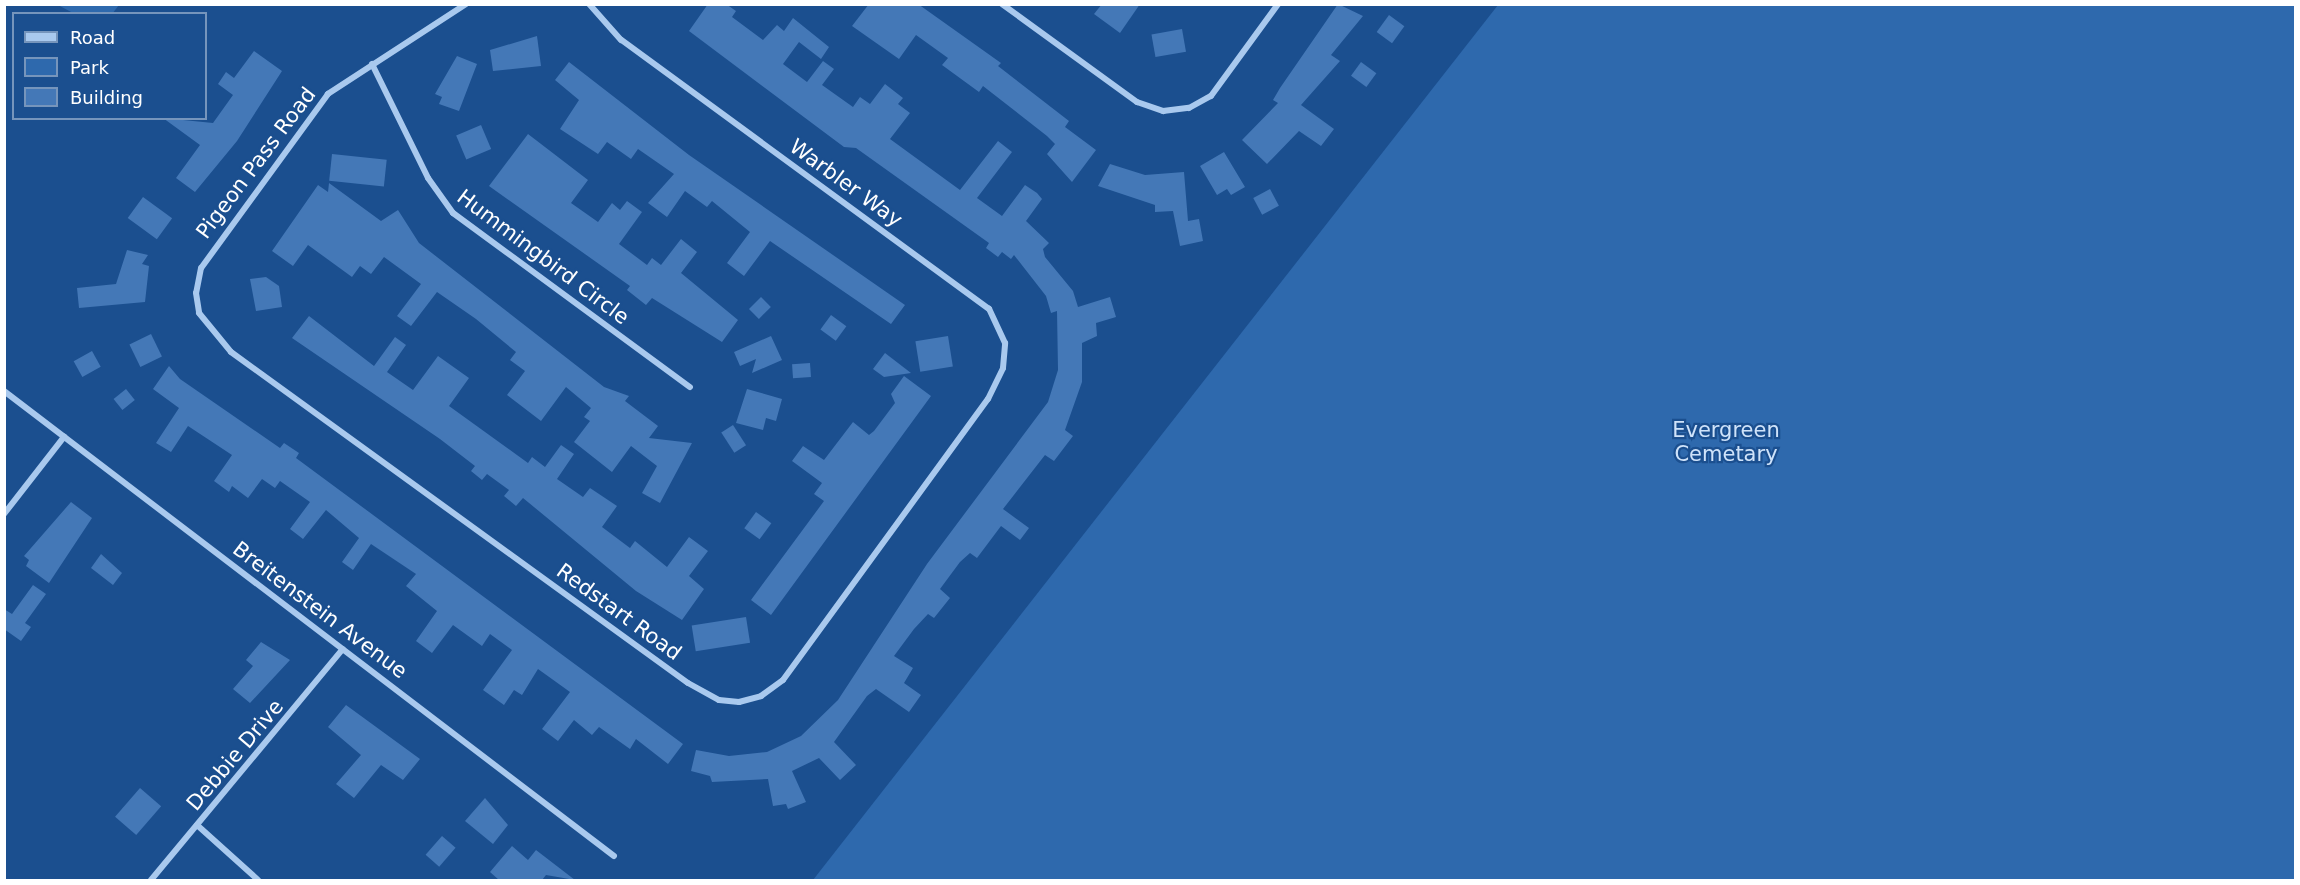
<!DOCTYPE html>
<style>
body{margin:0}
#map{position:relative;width:2300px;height:885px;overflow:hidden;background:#1b4f8f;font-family:"DejaVu Sans",sans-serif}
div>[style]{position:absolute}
.green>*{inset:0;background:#2e69ad}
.building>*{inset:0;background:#4478b7;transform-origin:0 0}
.street>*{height:6px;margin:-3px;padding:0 3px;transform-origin:3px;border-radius:3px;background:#a9c9ee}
span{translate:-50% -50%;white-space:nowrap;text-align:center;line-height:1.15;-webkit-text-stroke:4.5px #1b4f8f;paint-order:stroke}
.street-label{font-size:21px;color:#fff}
.park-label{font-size:21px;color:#cfe3fa}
.frame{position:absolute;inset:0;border:6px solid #fff;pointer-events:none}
.legend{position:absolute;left:12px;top:12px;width:195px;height:108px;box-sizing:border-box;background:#1b4f8f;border:2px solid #7695bc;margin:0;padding:8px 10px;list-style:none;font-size:18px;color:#fff}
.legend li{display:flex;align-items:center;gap:12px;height:30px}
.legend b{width:30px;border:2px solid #7695bc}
</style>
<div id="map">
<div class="green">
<i style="clip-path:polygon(58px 5px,119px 5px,112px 14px,73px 13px)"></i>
<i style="clip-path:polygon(1498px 5px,2295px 5px,2295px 880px,813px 880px)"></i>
</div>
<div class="building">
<i style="clip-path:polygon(708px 4px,726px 4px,736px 11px,732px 17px,763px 40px,777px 25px,784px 31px,793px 18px,829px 47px,821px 59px,799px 42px,783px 64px,807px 82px,823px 61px,834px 69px,822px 85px,853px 107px,860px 97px,870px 104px,885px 84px,903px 98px,898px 104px,910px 113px,890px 139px,960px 190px,998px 141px,1012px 152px,977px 198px,1002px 216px,1025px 185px,1037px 193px,1042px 199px,1026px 221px,1049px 243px,1043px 249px,1045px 257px,1073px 291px,1078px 307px,1110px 297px,1116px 317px,1096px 323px,1097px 336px,1082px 343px,1082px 382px,1065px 430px,1073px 436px,1054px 461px,1045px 455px,1003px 509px,1029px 528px,1020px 540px,1001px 526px,977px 558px,970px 553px,960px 562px,940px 589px,950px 598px,934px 618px,928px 614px,914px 629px,894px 656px,913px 668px,904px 683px,921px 695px,909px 712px,876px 689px,867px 696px,834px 742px,856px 765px,840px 780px,819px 758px,792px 771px,806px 802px,788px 809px,786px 804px,773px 806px,768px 779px,712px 782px,710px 776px,691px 771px,696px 750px,729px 756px,767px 752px,801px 736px,838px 700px,927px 564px,1048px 402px,1058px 370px,1057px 311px,1051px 313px,1046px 296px,1014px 255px,1011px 259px,1002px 252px,998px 257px,986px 248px,989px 243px,856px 148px,844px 147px,689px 31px)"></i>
<i style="clip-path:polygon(869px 4px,918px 4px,1001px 63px,998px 66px,1069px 121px,1065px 127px,1096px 150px,1072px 182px,1047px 154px,1055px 144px,1047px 136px,983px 86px,979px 92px,942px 65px,948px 58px,916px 35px,899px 59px,852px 26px)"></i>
<i style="clip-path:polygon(1102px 4px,1140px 4px,1120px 33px,1094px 14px)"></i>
<i style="clip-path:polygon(1338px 4px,1363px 16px,1331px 55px,1340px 61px,1301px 105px,1334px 129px,1321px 146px,1299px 131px,1267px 164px,1242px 140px,1278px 103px,1273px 100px,1280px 88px)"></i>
<i style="left:1389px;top:15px;width:19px;height:21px;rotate:36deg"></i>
<i style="left:1182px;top:29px;width:23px;height:31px;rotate:80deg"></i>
<i style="clip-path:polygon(537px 36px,541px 66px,493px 71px,490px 50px)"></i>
<i style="clip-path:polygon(254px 51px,282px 71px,237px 141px,195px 192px,176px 178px,200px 145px,163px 118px,213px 123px,233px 95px,218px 84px,226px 72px,234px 78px)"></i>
<i style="clip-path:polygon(457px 56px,477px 64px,459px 111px,439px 104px,442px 97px,435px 94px)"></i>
<i style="clip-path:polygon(569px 62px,689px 155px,905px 305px,891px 324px,770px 241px,744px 276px,727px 263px,750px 232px,712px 201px,707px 207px,685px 191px,667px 217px,648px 203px,674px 174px,638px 149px,631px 159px,607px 142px,598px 154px,560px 129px,579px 100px,555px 80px)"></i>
<i style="left:1361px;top:62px;width:19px;height:17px;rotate:36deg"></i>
<i style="left:481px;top:125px;width:26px;height:27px;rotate:67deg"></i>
<i style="clip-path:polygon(528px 134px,588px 180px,571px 203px,598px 222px,612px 203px,620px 210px,627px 201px,642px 212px,619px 244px,647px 265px,652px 258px,661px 265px,681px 239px,697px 252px,681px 273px,738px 320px,722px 342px,652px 298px,646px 305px,627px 290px,630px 286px,489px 186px)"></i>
<i style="clip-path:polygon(1224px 152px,1245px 187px,1231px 195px,1227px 189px,1217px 195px,1200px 166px)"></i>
<i style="left:332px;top:154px;width:55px;height:27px;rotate:6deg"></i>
<i style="clip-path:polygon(1110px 164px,1145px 175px,1184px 172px,1188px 221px,1199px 219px,1203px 241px,1180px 246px,1173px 211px,1155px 212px,1155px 205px,1098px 186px)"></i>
<i style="clip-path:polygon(329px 183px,381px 221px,398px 210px,419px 243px,604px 387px,629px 396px,625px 401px,658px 426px,649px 438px,692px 443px,660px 503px,642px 493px,657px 466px,631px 446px,612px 472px,574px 442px,590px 421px,584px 417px,591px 408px,566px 387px,541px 421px,507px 395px,525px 371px,510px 360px,516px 352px,476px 319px,437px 292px,411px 326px,397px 316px,421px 284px,384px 257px,371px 274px,360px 266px,352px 277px,308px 245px,293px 266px,272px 251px,318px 185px,328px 192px)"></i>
<i style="left:1270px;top:189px;width:19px;height:19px;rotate:62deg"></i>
<i style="left:143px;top:197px;width:36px;height:26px;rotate:36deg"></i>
<i style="clip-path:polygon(127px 250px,148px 255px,142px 264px,149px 266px,145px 302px,79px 308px,77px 288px,116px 284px)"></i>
<i style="clip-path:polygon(266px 277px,279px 286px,282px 307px,256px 311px,250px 279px)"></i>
<i style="left:761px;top:297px;width:14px;height:17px;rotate:45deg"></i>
<i style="left:831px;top:315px;width:19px;height:18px;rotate:36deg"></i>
<i style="clip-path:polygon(309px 316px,374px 366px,395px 337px,406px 345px,387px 372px,413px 390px,438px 356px,469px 378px,449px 406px,528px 463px,532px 457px,545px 467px,561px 445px,574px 454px,557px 479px,583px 497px,590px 488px,617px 506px,602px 527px,630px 548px,635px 541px,667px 567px,689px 537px,708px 551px,689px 576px,704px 589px,682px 620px,636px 591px,523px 498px,516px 506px,504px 496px,509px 490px,487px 474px,482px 480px,471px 471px,475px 466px,440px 439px,292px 338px)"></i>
<i style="left:151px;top:334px;width:25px;height:24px;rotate:64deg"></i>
<i style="clip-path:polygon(771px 336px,782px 360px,752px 373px,756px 359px,740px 366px,734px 352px)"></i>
<i style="left:948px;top:336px;width:31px;height:33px;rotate:81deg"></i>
<i style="left:92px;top:351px;width:18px;height:21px;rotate:61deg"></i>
<i style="clip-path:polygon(885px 353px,911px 373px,884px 377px,873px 369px)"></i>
<i style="left:810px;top:363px;width:14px;height:18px;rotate:86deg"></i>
<i style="clip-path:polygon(169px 366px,180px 379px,280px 448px,284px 443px,299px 453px,296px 458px,683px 744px,668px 764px,636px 739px,630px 749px,599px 727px,592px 735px,574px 720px,558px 741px,542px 729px,570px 692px,538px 669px,522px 695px,514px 690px,504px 705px,483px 690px,512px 650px,490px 634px,482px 646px,453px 625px,432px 653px,416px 641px,437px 611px,406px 586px,416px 574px,371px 544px,353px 570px,342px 562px,359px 538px,326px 510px,303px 539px,290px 529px,310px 502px,280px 481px,275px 488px,262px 479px,248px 498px,232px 486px,229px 492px,214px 481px,232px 455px,188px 426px,171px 452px,156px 443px,179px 408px,153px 389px)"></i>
<i style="clip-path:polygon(904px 376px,931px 396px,771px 615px,751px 600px,824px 501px,814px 494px,822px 483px,792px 461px,803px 446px,824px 460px,853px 422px,869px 435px,874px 431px,895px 403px,891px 394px)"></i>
<i style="left:126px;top:389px;width:14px;height:16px;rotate:51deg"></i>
<i style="clip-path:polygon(747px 389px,782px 399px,776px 421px,766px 418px,763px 430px,736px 423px)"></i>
<i style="left:733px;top:425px;width:24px;height:14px;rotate:57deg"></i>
<i style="clip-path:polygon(71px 502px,92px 518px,49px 583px,26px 566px,29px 560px,24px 556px)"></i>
<i style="left:756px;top:512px;width:19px;height:20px;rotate:36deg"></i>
<i style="clip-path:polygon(101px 554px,122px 573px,113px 585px,91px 568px)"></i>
<i style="clip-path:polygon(33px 585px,46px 594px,25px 623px,31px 627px,21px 641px,4px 629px,4px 609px,12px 614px)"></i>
<i style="left:746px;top:617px;width:26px;height:55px;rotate:81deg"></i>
<i style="clip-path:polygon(261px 642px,290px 660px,250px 703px,233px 689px,253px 666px,246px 660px)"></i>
<i style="clip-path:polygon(346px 705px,420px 759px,403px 780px,381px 765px,354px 798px,336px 784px,361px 755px,328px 727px)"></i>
<i style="left:140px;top:788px;width:28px;height:38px;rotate:41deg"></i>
<i style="clip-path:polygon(485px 798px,508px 825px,493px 844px,465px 821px)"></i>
<i style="left:442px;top:836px;width:18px;height:25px;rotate:41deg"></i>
<i style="clip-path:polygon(512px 846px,528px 860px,536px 850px,575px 880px,546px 875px,542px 880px,499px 880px,490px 872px)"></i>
</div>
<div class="street">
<i style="left:466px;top:4px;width:165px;rotate:146.9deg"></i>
<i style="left:328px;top:94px;width:215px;rotate:126.1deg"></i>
<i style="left:201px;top:268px;width:25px;rotate:101deg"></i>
<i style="left:196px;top:293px;width:20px;rotate:81deg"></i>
<i style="left:199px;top:313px;width:50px;rotate:50.6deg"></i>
<i style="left:231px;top:352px;width:564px;rotate:35.92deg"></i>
<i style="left:688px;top:683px;width:35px;rotate:29deg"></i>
<i style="left:719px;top:700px;width:20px;rotate:6deg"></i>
<i style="left:739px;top:702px;width:23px;rotate:-15deg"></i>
<i style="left:761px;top:696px;width:27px;rotate:-36deg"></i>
<i style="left:783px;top:680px;width:348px;rotate:-53.9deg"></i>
<i style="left:988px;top:399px;width:34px;rotate:-64deg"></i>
<i style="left:1003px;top:368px;width:25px;rotate:-85deg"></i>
<i style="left:1005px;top:343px;width:38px;rotate:-115deg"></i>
<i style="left:989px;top:309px;width:456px;rotate:-143.8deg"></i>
<i style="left:621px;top:40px;width:48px;rotate:-131.6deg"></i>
<i style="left:1002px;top:4px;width:167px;rotate:36deg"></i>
<i style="left:1137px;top:102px;width:28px;rotate:19deg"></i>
<i style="left:1163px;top:111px;width:26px;rotate:-7deg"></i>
<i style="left:1189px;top:108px;width:25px;rotate:-29deg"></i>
<i style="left:1211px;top:96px;width:114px;rotate:-53.9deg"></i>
<i style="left:372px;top:64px;width:127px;rotate:63.8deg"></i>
<i style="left:428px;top:178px;width:43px;rotate:54.5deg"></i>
<i style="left:453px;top:213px;width:294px;rotate:36.3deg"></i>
<i style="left:4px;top:391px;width:767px;rotate:37.32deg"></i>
<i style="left:4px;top:514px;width:98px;rotate:-52.1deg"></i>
<i style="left:197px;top:825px;width:82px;rotate:42deg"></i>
<i style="left:151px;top:880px;width:300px;rotate:-50.3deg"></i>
</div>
<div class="street-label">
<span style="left:256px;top:163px;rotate:-53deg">Pigeon Pass Road</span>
<span style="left:846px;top:183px;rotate:36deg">Warbler Way</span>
<span style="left:543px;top:257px;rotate:37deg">Hummingbird Circle</span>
<span style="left:320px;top:610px;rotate:37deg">Breitenstein Avenue</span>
<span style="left:619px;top:612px;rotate:36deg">Redstart Road</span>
<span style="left:235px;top:755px;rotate:-50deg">Debbie Drive</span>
</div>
<div class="park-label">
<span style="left:1726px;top:442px">Evergreen<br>Cemetary</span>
</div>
<div class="frame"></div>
<ul class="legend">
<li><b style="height:8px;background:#a9c9ee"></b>Road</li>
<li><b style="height:16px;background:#2e69ad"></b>Park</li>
<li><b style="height:16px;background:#4478b7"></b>Building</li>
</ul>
</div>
